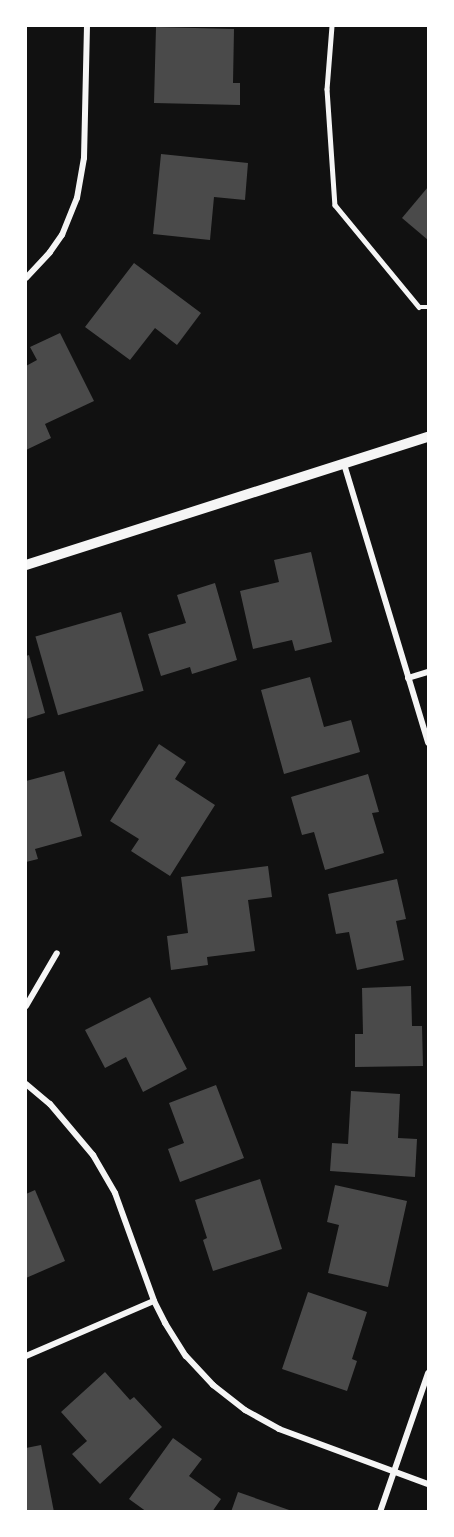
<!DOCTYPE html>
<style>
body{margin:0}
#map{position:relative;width:454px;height:1537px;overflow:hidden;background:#111;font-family:"Asap Condensed",sans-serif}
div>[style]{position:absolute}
.building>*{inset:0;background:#4a4a4a;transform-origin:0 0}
.service>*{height:4.5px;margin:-2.25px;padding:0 2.25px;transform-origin:2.25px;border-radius:2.25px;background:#f5f5f5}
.minor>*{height:6px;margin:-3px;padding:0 3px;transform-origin:3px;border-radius:3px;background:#f5f5f5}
.tertiary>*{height:10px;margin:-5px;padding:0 5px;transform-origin:5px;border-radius:5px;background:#f5f5f5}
span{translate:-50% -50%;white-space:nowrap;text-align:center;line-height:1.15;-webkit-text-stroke:4.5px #fff;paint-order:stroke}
.frame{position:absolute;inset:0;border:27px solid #fff;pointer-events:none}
</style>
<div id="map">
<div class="building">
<i style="clip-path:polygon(156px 27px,234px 29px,233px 83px,240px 83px,240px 105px,154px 103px)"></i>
<i style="clip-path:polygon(161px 154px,248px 163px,245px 200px,214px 197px,210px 240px,153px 234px)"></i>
<i style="clip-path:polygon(428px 187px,428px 240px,402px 218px)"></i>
<i style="clip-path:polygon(134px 263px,201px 313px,177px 345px,155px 328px,130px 360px,85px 327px)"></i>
<i style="clip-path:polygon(60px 333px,94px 401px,45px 424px,51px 438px,26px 450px,26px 366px,37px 360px,30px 347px)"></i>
<i style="clip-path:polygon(311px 552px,332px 642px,295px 651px,292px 640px,253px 649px,240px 591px,279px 582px,274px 560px)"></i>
<i style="clip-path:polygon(215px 583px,237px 660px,192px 674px,190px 667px,161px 676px,148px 634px,186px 623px,177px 595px)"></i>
<i style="left:121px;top:612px;width:82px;height:89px;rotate:74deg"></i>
<i style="clip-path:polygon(29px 655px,45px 713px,26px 719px,26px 656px)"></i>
<i style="clip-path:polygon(310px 677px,324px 727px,351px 720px,360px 752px,284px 774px,261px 690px)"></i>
<i style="clip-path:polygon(159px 744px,186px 762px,175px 779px,215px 805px,170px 876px,131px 851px,139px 839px,110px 821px)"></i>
<i style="clip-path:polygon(64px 771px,82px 836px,35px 849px,38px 859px,26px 862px,26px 781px)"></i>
<i style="clip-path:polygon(368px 774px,379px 812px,372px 813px,384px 853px,325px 870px,314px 832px,302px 835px,291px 797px)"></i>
<i style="clip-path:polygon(268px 866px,272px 897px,248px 900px,255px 951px,207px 957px,208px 965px,171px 970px,167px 936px,188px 933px,181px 877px)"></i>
<i style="clip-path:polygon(397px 879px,406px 919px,396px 921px,404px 960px,357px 970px,349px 932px,336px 934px,328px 894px)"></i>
<i style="clip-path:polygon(411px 986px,412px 1026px,422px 1026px,423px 1066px,355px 1067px,355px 1034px,363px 1034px,362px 988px)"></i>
<i style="clip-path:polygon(150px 997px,187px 1069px,143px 1092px,126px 1057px,105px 1068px,85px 1030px)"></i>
<i style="clip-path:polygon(216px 1085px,244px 1158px,180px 1182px,168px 1149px,184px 1143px,169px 1103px)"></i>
<i style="clip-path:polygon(351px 1091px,400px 1094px,398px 1138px,417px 1139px,415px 1177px,330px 1171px,332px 1143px,348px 1144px)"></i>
<i style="clip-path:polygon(260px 1179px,282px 1249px,213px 1271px,203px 1240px,207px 1238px,195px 1200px)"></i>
<i style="clip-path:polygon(335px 1185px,407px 1201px,388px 1287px,328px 1273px,339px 1225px,327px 1222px)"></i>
<i style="clip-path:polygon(35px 1190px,65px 1261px,26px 1278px,26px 1194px)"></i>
<i style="clip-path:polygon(308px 1292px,367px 1312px,352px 1359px,357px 1361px,347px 1391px,282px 1369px)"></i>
<i style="clip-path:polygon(105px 1372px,130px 1400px,134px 1397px,162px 1427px,100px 1484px,72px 1454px,87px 1441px,61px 1412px)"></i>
<i style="clip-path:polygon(173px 1438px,202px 1459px,189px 1476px,221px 1499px,212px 1512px,147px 1512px,129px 1499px)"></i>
<i style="clip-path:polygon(41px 1445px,54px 1512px,26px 1512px,26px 1448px)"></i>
<i style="clip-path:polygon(238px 1492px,292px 1511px,292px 1512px,231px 1512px)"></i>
</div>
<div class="service">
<i style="left:332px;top:26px;width:63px;rotate:94.5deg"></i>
<i style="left:327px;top:89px;width:116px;rotate:86.1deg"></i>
<i style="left:335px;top:205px;width:132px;rotate:50.5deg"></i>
<i style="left:419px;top:307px;width:9px"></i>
</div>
<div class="minor">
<i style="left:26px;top:278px;width:35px;rotate:-47deg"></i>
<i style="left:50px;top:252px;width:21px;rotate:-55deg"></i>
<i style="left:62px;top:235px;width:40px;rotate:-68deg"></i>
<i style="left:77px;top:198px;width:41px;rotate:-80.1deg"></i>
<i style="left:84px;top:158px;width:132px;rotate:-88.7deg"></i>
<i style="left:344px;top:464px;width:291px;rotate:73.2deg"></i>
<i style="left:408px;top:678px;width:21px;rotate:-17deg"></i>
<i style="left:26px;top:1006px;width:61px;rotate:-59.7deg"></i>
<i style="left:26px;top:1084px;width:31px;rotate:40deg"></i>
<i style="left:50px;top:1104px;width:67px;rotate:49.9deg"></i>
<i style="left:93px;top:1155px;width:44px;rotate:59.9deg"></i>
<i style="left:115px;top:1193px;width:115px;rotate:70.1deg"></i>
<i style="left:154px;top:1301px;width:25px;rotate:63deg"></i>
<i style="left:165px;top:1323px;width:39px;rotate:58deg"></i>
<i style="left:186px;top:1356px;width:40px;rotate:47deg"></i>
<i style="left:213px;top:1385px;width:41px;rotate:38deg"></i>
<i style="left:245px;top:1410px;width:39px;rotate:29deg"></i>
<i style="left:279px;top:1429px;width:159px;rotate:20.3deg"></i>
<i style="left:26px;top:1356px;width:139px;rotate:-23.3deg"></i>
<i style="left:380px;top:1512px;width:147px;rotate:-70.9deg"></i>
</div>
<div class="tertiary">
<i style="left:26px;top:565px;width:422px;rotate:-17.7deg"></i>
</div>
<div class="frame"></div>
</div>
